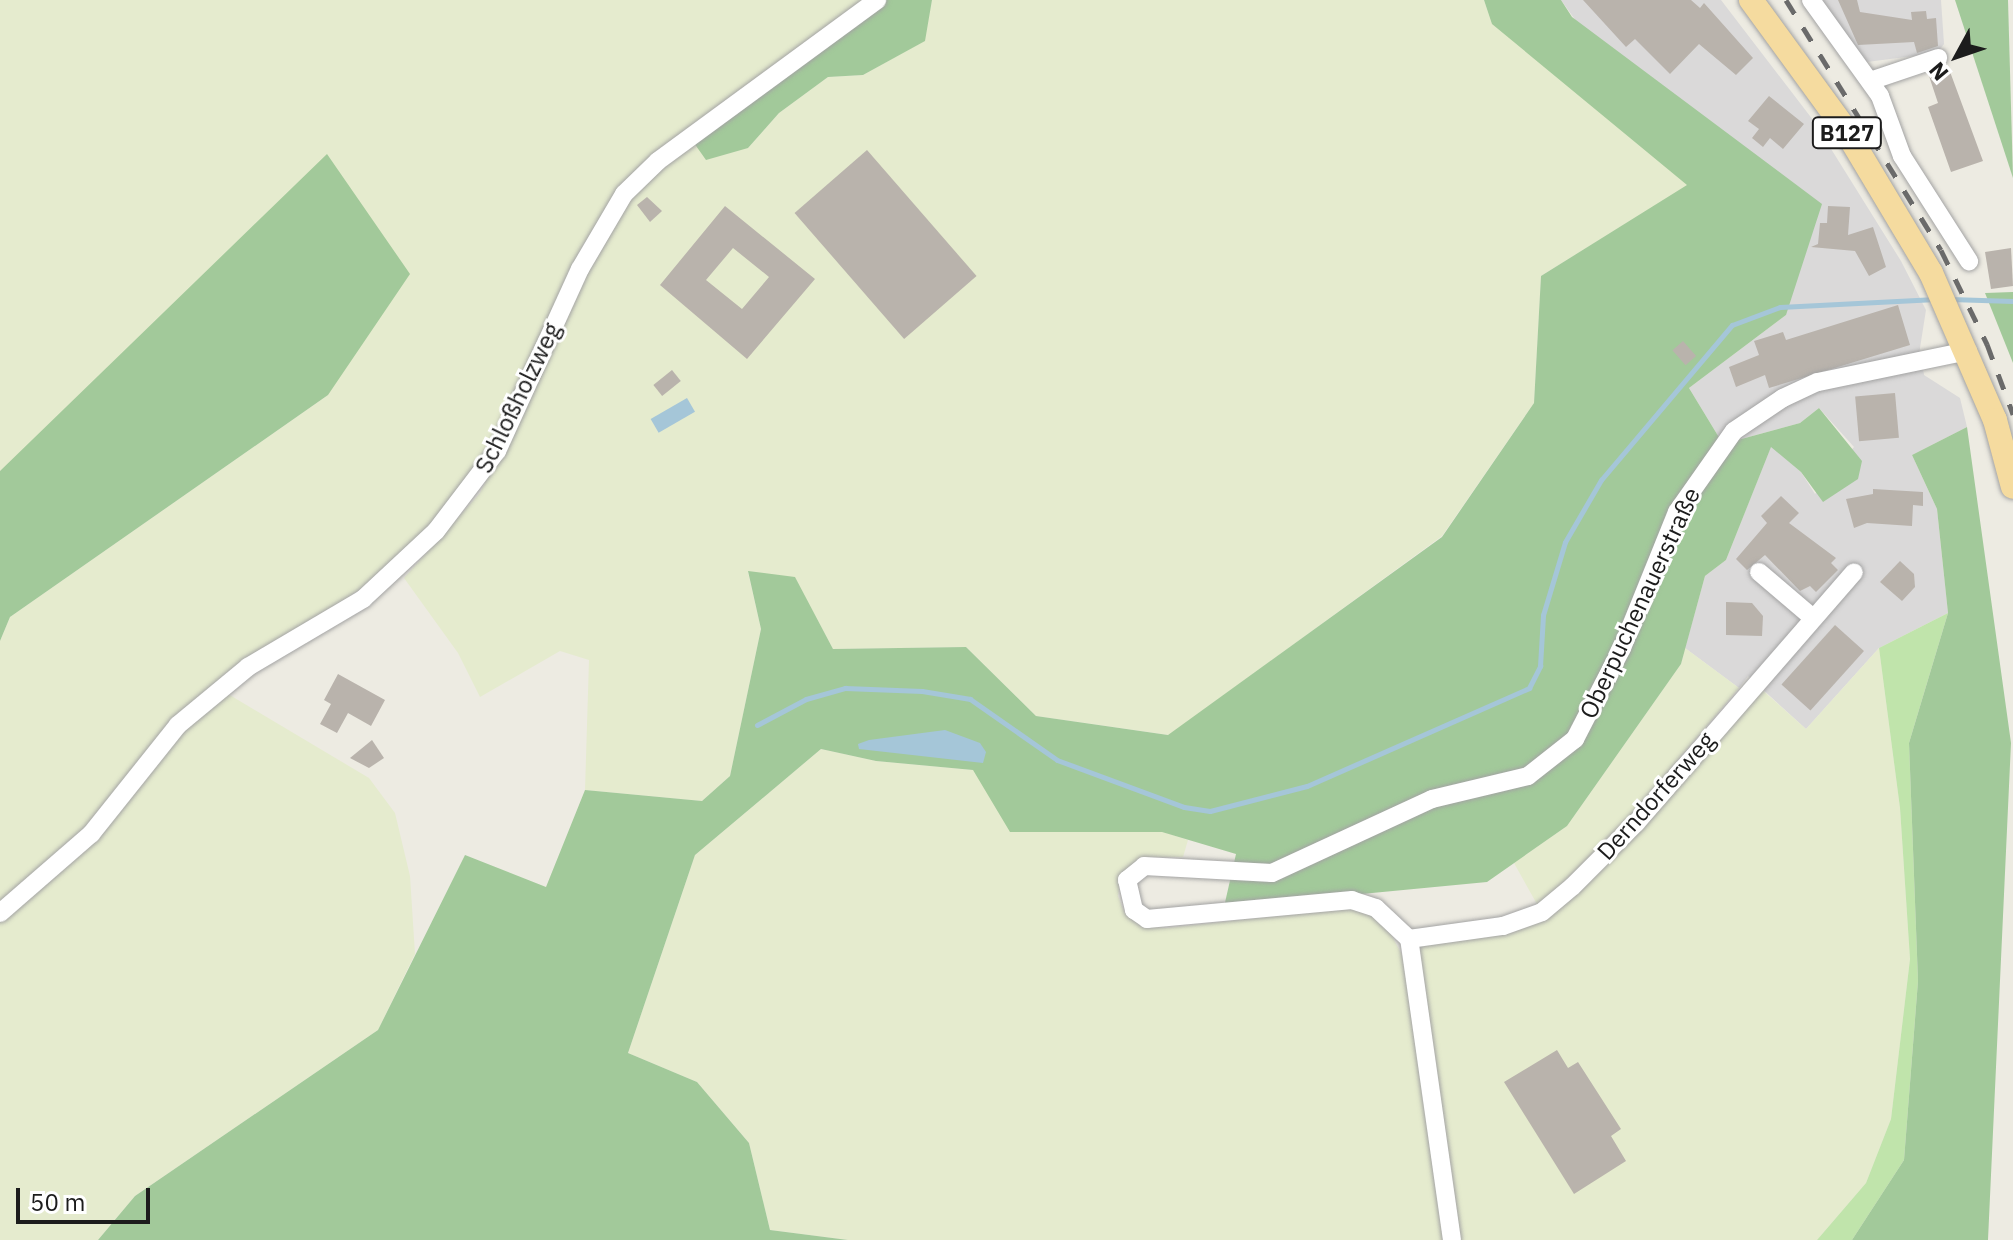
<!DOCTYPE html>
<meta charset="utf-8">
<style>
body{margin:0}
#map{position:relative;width:2013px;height:1240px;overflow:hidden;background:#edebe2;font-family:"IBM Plex Sans",sans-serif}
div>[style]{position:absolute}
.residential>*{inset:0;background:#dad9d9}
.farmland>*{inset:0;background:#e5ebce}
.grass>*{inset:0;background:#c0e4ab}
.forest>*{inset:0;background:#a2c99a}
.water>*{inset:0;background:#a5c6d8;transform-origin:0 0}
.stream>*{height:5px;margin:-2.5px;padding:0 2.5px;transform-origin:2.5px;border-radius:2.5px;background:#a5c6d8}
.building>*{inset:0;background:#b9b3ac;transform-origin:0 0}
.roads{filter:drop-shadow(0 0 2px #a3a3a3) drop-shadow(0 0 2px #a3a3a3)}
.minor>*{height:18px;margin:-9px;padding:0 9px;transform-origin:9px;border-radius:9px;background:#fff}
.major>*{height:24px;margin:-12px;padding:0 12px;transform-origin:12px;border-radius:12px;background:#f5db9f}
.rail>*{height:5px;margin-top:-2.5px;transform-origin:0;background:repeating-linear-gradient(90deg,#6a6a6a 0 16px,transparent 0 32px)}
span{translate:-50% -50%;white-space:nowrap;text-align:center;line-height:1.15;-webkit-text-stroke:6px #fff;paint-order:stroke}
.shield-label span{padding:2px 6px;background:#fff;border:2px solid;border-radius:6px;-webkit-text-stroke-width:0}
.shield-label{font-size:22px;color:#1c1c1c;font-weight:700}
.street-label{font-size:24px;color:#1c1c1c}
.north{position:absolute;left:1917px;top:16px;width:80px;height:80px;-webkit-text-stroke:6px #fff;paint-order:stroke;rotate:230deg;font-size:22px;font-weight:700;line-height:32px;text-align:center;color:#1c1c1c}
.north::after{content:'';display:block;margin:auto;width:28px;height:36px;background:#1c1c1c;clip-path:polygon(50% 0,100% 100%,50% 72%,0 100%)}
.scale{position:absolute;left:16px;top:1188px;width:134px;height:36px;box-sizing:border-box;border:4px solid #1c1c1c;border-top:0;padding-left:10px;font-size:24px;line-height:28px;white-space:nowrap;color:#1c1c1c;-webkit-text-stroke:6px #fff;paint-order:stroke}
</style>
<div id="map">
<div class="residential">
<i style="clip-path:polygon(1561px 0,1721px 0,1813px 120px,1901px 261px,1926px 310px,1920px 348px,1924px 375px,1960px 398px,1967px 427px,1912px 455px,1937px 509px,1948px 613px,1879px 648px,1806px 729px,1748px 676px,1739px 688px,1685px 648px,1705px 576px,1726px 560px,1771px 446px,1801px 472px,1815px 494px,1854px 447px,1819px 408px,1800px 423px,1723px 444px,1689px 388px,1786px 315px)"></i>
<i style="clip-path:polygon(1817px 0,1941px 0,1944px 44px,1937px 53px,1859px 63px)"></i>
</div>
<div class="farmland">
<i style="clip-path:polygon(0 0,869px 0,616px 193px,580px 250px,496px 441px,468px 488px,391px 569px,236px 671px,65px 852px,0 905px,0 641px,10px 617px,328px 395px,17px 459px,0 471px)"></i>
<i style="clip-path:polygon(932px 0,1484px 0,1493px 24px,1688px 185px,1541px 276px,1534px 403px,1442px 536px,1169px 735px,1036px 716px,966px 647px,833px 649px,795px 578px,748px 572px,761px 629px,730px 776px,702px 801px,585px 790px,589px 660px,560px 651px,480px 697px,458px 653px,404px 578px,480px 493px,612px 219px,628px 197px,694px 143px,748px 148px,779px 113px,828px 77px,863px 75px,924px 41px)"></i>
<i style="clip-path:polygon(1685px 648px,1739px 688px,1615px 834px,1538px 906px,1514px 863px,1567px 826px,1681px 664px)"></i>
<i style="clip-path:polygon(1879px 648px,1900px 808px,1910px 959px,1891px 1119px,1866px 1183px,1817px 1240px,848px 1240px,770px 1230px,749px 1143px,697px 1082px,628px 1053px,695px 855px,821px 749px,876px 761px,973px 770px,1188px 840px,1183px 857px,1146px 857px,1121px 878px,1118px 896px,1125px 914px,1143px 926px,1166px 928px,1350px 908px,1372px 914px,1387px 927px,1407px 964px,1424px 944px,1552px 911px,1759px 687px,1806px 729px)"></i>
<i style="clip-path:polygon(228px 694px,369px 778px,395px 813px,410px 876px,415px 954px,378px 1030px,135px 1196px,98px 1240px,0 1240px,0 920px,97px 840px,184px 730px)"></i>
</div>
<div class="grass">
<i style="clip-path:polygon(1948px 613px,1909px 743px,1918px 981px,1904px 1160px,1852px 1240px,1817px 1240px,1866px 1183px,1891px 1119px,1910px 959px,1900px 808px,1879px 648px)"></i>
</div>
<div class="forest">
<i style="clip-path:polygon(885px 0,932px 0,925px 41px,863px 75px,828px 77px,779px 113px,748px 148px,706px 160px,694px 143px)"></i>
<i style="clip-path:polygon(1484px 0,1561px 0,1572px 17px,1822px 204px,1786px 315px,1689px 388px,1723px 444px,1800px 423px,1819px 408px,1862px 461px,1858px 479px,1823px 502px,1801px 472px,1771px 447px,1726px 560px,1705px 576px,1681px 664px,1567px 826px,1487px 882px,1224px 907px,1236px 854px,1162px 832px,1010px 832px,973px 770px,876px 761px,821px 749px,695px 855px,628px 1053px,697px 1082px,749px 1143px,770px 1230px,848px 1240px,98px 1240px,135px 1196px,378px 1030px,465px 855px,546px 887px,585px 790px,702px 801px,730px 776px,761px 629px,748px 571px,795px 577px,833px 649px,966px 647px,1036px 716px,1168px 735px,1442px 537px,1534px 403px,1541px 276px,1687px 185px,1492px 24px)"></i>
<i style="clip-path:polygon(1955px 0,2008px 0,2013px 178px)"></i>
<i style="clip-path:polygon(327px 154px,410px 274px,328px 395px,10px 617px,0 641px,0 471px)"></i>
<i style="clip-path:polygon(2013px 292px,2013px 363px,1985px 293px)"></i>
<i style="clip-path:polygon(1967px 427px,2011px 743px,1988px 1240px,1852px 1240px,1904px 1160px,1918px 981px,1909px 743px,1948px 613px,1937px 509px,1912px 455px)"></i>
</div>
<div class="water">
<i style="left:687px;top:398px;width:16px;height:42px;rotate:60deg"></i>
<i style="clip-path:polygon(945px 730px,980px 743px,986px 752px,983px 763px,859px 749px,858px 744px,869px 740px)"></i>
</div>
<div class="stream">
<i style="left:1950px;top:299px;width:63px;rotate:1.8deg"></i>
<i style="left:757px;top:725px;width:55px;rotate:-28deg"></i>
<i style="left:806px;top:699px;width:41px;rotate:-15.8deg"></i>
<i style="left:845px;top:688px;width:77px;rotate:2.2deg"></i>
<i style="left:922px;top:691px;width:49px;rotate:9.5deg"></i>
<i style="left:970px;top:699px;width:106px;rotate:35deg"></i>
<i style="left:1057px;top:760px;width:135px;rotate:20.3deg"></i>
<i style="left:1184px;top:807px;width:26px;rotate:9deg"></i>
<i style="left:1210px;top:811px;width:100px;rotate:-14.5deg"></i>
<i style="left:1307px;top:786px;width:243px;rotate:-23.8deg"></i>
<i style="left:1529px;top:688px;width:25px;rotate:-63deg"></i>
<i style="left:1540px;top:666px;width:51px;rotate:-86.6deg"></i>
<i style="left:1543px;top:615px;width:76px;rotate:-73.2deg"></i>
<i style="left:1565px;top:542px;width:72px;rotate:-59.9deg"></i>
<i style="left:1601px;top:480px;width:203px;rotate:-49.8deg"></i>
<i style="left:1732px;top:325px;width:51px;rotate:-20.6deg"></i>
<i style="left:1780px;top:307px;width:156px;rotate:-2.9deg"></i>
</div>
<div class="building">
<i style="clip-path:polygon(1583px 0,1691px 0,1700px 8px,1704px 3px,1753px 58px,1736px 75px,1699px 44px,1670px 74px,1635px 39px,1626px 47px)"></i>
<i style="clip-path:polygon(1838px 0,1857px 0,1860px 12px,1912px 20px,1911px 12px,1926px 11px,1927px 19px,1936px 18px,1938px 46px,1917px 53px,1914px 42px,1858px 45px)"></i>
<i style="clip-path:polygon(1949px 69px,1983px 161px,1951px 172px,1928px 107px,1938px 103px,1929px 76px)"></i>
<i style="clip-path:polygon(1769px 96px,1804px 124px,1783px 149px,1770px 138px,1763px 147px,1752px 138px,1759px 129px,1748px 121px)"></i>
<i style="left:867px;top:150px;width:167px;height:96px;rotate:49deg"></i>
<i style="clip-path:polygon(647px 197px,662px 211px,650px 222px,637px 205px)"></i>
<i style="clip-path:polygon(evenodd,725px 206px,815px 279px,747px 359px,660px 285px,725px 206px,733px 248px,769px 277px,742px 309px,706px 280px,733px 248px)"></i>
<i style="clip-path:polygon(1828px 206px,1850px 207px,1848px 235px,1873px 227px,1886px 267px,1869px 276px,1855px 251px,1811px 247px,1818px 244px,1820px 223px,1827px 223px)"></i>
<i style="clip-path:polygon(2011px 248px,2013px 286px,1991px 289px,1985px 252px)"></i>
<i style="clip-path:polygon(1898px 305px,1910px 345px,1769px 388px,1765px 375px,1736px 387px,1729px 367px,1759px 355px,1754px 341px,1783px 332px,1786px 340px)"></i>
<i style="left:1683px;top:341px;width:20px;height:14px;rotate:49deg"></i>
<i style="left:672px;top:370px;width:14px;height:24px;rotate:51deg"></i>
<i style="left:1895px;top:393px;width:45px;height:40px;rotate:85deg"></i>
<i style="clip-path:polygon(1873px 489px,1923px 492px,1923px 506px,1913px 505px,1912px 526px,1867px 523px,1854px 528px,1846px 499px,1873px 494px)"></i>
<i style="clip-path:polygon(1781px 496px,1799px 513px,1789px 523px,1836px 558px,1831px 563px,1838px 570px,1816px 592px,1810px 586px,1800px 591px,1765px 555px,1747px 570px,1736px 559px,1767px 523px,1761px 516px)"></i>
<i style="clip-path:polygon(1900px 561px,1914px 574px,1915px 587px,1902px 601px,1880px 582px)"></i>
<i style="clip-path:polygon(1726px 602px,1752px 603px,1763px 616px,1762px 636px,1726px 635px)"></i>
<i style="left:1835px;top:625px;width:39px;height:80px;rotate:42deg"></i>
<i style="clip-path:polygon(338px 674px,385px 700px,371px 726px,348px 713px,337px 733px,320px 724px,331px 704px,324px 700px)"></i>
<i style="clip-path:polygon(372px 740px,384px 758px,369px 768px,350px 758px)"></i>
<i style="clip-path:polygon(1557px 1050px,1568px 1068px,1578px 1062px,1621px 1129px,1611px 1136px,1626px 1161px,1574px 1194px,1504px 1082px)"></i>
</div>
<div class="roads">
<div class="minor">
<i style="left:1811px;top:0;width:118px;rotate:54.3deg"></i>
<i style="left:1880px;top:96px;width:64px;rotate:69.9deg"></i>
<i style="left:1902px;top:156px;width:125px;rotate:57.5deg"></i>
<i style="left:1870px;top:81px;width:72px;rotate:-18.7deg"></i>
<i style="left:1759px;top:572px;width:71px;rotate:40.4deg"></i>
<i style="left:0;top:913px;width:121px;rotate:-41deg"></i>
<i style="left:91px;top:834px;width:139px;rotate:-51.4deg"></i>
<i style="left:178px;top:725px;width:91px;rotate:-39.6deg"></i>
<i style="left:248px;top:667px;width:134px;rotate:-30.6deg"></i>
<i style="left:363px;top:599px;width:100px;rotate:-43deg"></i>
<i style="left:436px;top:531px;width:101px;rotate:-52.7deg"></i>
<i style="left:497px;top:451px;width:200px;rotate:-65.5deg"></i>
<i style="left:580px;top:269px;width:87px;rotate:-59.6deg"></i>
<i style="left:624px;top:194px;width:47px;rotate:-44.1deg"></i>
<i style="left:658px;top:161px;width:272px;rotate:-36.3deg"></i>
<i style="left:1409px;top:939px;width:95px;rotate:-7.9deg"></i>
<i style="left:1503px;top:926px;width:41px;rotate:-19.7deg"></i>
<i style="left:1542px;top:912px;width:40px;rotate:-40deg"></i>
<i style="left:1573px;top:886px;width:89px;rotate:-45deg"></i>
<i style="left:1636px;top:823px;width:332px;rotate:-49deg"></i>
<i style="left:1452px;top:1240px;width:304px;rotate:-98.1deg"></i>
<i style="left:1409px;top:939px;width:45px;rotate:-136.8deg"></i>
<i style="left:1376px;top:908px;width:25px;rotate:-162deg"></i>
<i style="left:1352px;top:900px;width:206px;rotate:174.7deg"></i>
<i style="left:1147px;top:919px;width:16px;rotate:-145deg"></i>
<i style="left:1134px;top:910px;width:31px;rotate:-103deg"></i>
<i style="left:1127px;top:880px;width:22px;rotate:-39deg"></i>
<i style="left:1144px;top:866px;width:128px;rotate:3.1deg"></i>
<i style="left:1272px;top:873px;width:176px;rotate:-24.8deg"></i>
<i style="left:1432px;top:799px;width:99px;rotate:-13.5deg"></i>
<i style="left:1528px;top:776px;width:60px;rotate:-38.2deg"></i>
<i style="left:1575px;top:739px;width:102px;rotate:-62.7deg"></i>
<i style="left:1622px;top:648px;width:147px;rotate:-68deg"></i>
<i style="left:1677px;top:512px;width:99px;rotate:-54.9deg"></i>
<i style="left:1734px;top:431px;width:59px;rotate:-34deg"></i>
<i style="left:1783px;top:398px;width:38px;rotate:-25deg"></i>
<i style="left:1818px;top:382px;width:153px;rotate:-11.7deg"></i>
</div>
<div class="major">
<i style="left:1751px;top:0;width:156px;rotate:53.9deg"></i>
<i style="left:1843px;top:126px;width:171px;rotate:59.1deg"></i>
<i style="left:1931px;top:273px;width:160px;rotate:66.5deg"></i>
<i style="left:1995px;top:420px;width:69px;rotate:75deg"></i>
</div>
</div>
<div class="rail">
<i style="left:1786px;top:0;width:294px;rotate:58.2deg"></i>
<i style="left:1941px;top:250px;width:105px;rotate:63.9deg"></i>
<i style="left:1987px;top:344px;width:75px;rotate:69.6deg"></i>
</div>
<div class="shield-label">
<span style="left:1847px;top:133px">B127</span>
</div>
<div class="street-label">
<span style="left:518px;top:398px;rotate:-64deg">Schloßholzweg</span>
<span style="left:1640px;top:603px;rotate:-65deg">Oberpuchenauerstraße</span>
<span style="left:1656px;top:796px;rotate:-48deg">Derndorferweg</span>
</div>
<div class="north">N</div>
<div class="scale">50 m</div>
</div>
